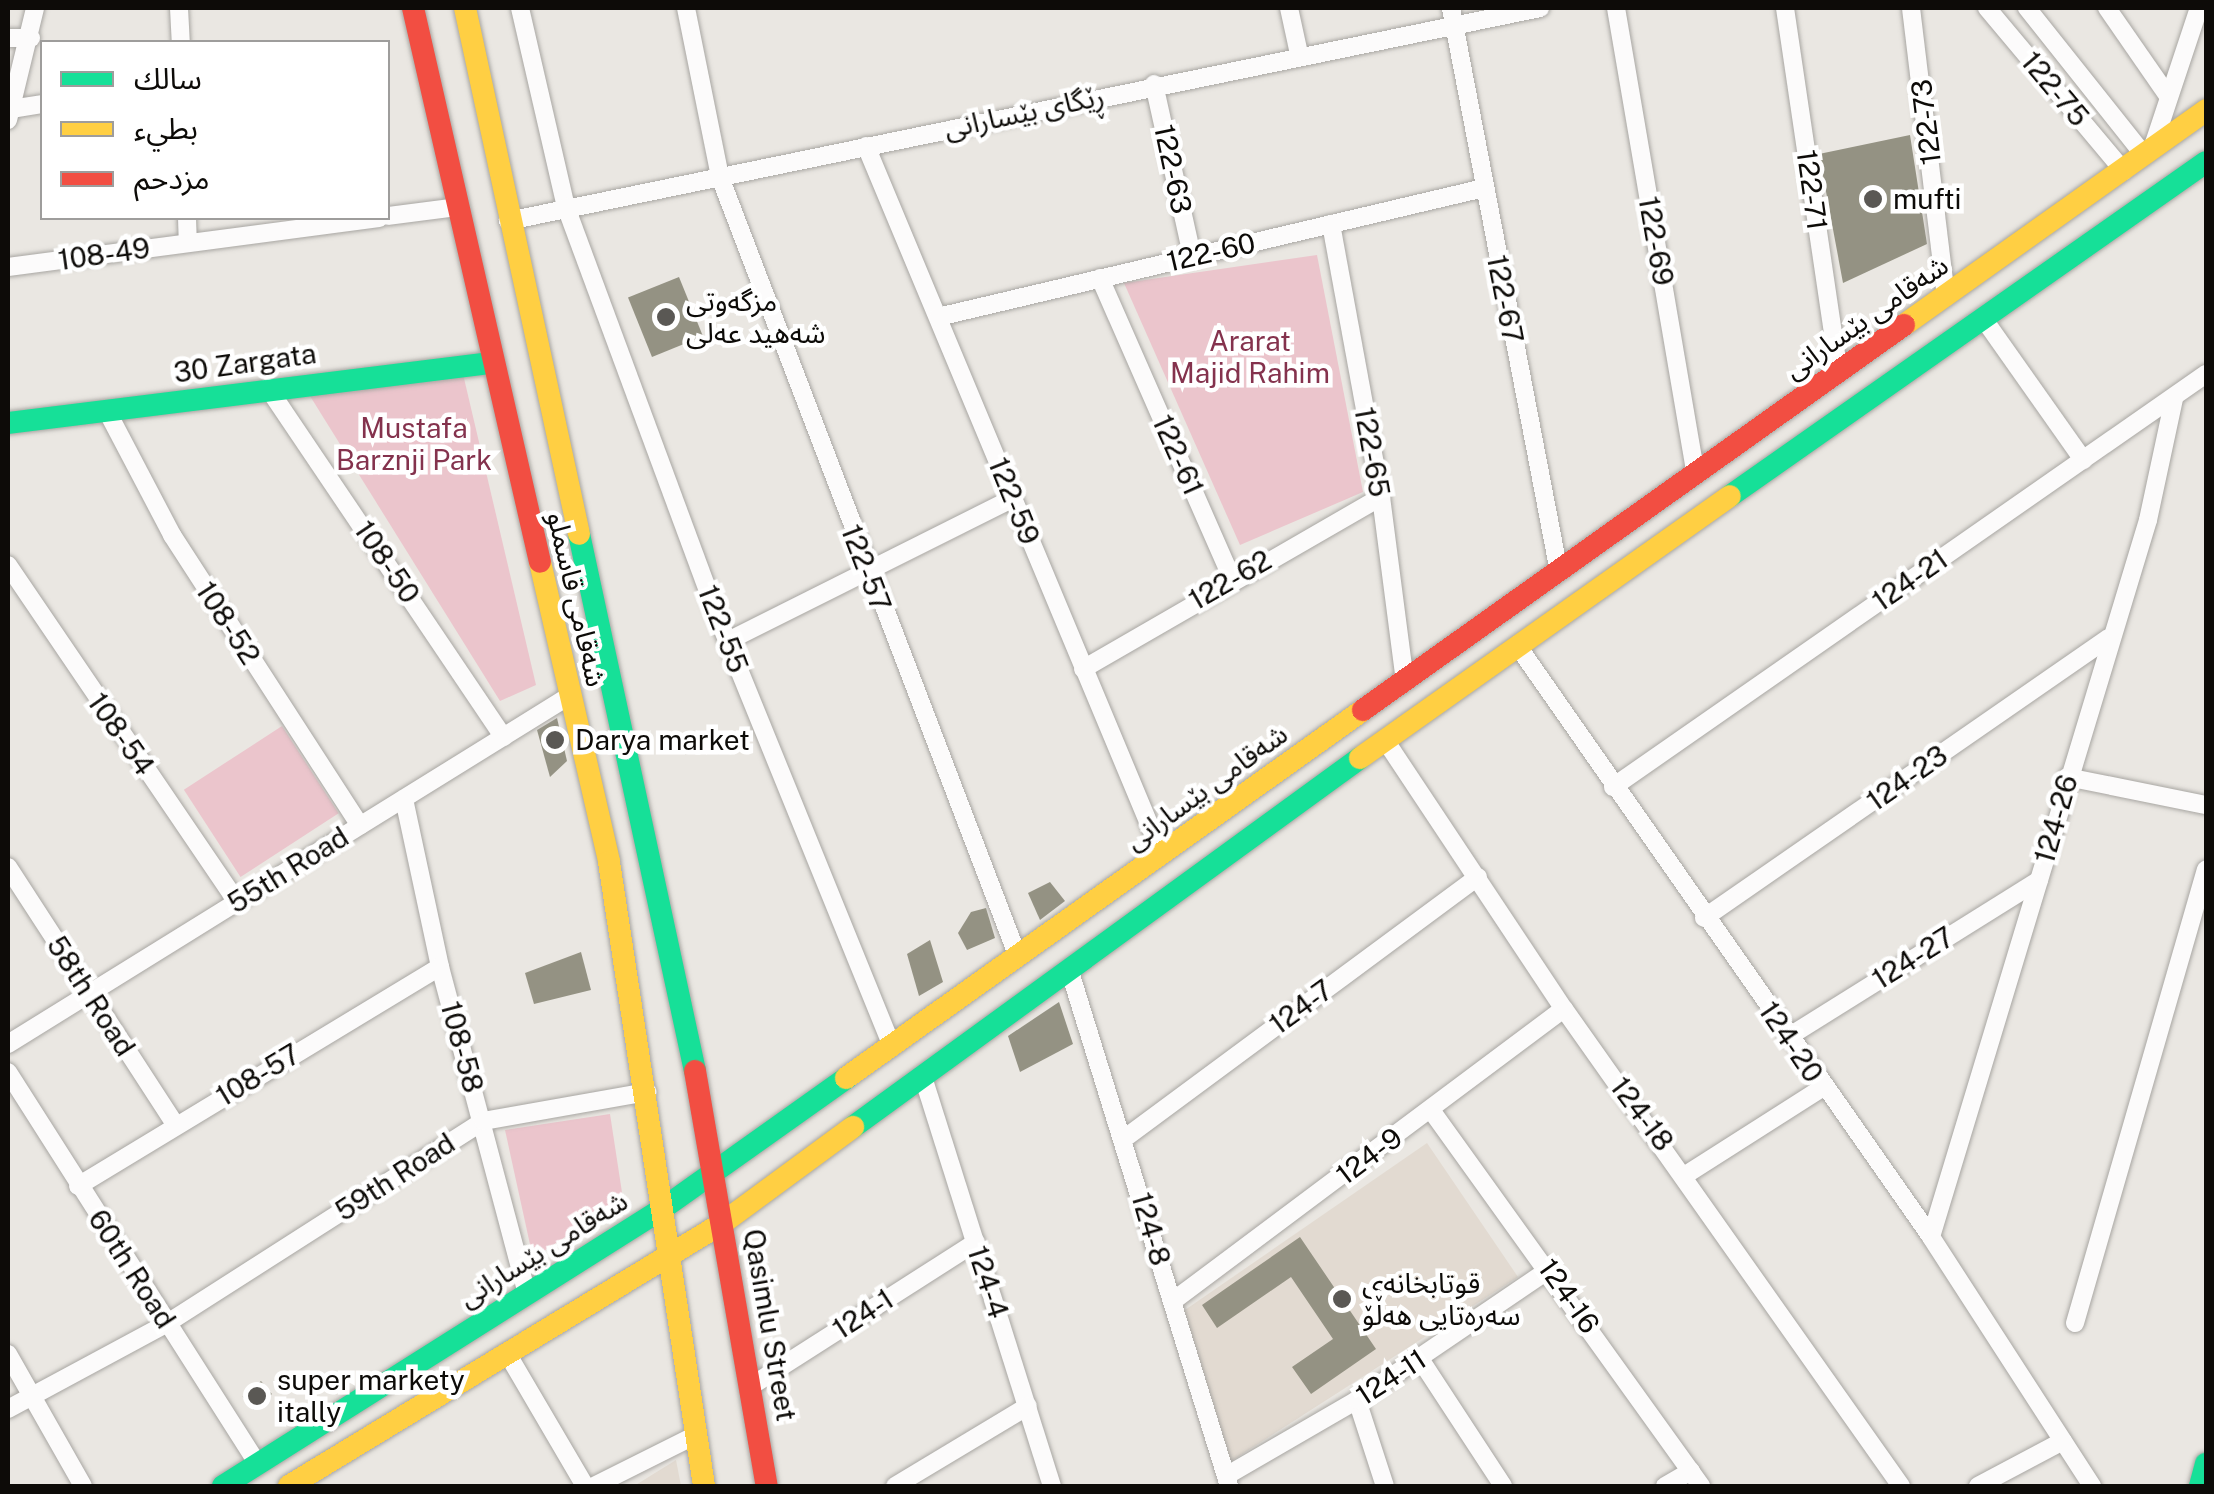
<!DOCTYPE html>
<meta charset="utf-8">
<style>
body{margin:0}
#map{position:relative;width:2214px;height:1494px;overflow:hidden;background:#eae7e2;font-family:"Public Sans","Noto Sans Arabic",sans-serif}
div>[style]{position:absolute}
.built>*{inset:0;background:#e2dad1}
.green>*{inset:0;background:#ebc5cc;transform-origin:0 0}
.building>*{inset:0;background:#949283;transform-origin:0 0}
.roads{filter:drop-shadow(0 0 2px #a8a6a2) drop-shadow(0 0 2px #a8a6a2)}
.street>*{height:18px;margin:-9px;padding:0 9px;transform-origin:9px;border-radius:9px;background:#fcfbfb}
.fast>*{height:22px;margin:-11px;padding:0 11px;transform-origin:11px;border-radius:11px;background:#16e098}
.slow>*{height:22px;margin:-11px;padding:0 11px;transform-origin:11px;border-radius:11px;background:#ffcf43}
.jam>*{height:22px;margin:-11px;padding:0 11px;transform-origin:11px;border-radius:11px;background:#f24e42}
.dots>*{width:28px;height:28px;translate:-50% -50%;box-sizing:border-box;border:5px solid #fff;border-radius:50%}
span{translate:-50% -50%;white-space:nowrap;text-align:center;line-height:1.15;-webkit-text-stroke:9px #fff;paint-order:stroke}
.street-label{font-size:28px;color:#0d0b08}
.poi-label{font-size:28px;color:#0d0b08}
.left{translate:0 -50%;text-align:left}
.park-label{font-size:28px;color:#84324d}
.frame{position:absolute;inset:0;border:10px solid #0d0b08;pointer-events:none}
.legend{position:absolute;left:40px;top:40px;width:350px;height:180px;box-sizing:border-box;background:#fff;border:2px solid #9e9d9c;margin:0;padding:12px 18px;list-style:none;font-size:30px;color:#0d0b08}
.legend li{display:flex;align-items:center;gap:20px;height:50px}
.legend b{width:50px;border:2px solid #9e9d9c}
</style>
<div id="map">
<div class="built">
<i style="clip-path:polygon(1427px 1143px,1518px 1277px,1219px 1469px,1169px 1321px)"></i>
<i style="clip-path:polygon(676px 1460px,681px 1486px,634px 1486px)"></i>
</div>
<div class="green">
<i style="clip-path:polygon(1317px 255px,1363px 492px,1240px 545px,1124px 283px)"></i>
<i style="clip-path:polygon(463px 374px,536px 685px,500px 701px,310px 396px)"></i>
<i style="left:282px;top:726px;width:104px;height:117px;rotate:57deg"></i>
<i style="clip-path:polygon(610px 1114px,623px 1199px,533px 1258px,505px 1130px)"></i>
</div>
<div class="building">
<i style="clip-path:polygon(1910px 135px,1927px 244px,1843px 283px,1819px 154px)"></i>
<i style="left:679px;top:277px;width:64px;height:55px;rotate:68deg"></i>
<i style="clip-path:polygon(557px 718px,567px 761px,550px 777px,537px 730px)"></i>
<i style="clip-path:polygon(1050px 882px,1065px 901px,1040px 920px,1028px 893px)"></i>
<i style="clip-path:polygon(986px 908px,995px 938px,967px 950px,958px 933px,971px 912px)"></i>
<i style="clip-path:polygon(930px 940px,943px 982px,919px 996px,907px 954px)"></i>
<i style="clip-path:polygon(581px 952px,591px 990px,534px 1004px,525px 973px)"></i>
<i style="clip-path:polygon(1059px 1002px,1073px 1044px,1020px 1072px,1008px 1036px)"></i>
<i style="clip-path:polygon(1300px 1237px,1376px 1349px,1311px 1394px,1292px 1367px,1333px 1339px,1291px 1277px,1217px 1328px,1202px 1305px)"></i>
<i style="left:261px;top:1381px;width:17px;height:24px;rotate:50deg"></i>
</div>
<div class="roads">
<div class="street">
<i style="left:179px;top:8px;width:34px;rotate:87deg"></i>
<i style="left:520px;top:8px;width:204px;rotate:77deg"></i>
<i style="left:566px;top:207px;width:433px;rotate:69.7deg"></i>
<i style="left:716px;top:613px;width:468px;rotate:67.9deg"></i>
<i style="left:686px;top:8px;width:172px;rotate:78.6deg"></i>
<i style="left:720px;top:177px;width:835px;rotate:69.09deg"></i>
<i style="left:1289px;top:8px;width:47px;rotate:77.7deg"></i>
<i style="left:1451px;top:8px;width:574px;rotate:79.16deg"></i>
<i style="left:1616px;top:8px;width:473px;rotate:80.3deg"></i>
<i style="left:1785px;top:8px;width:369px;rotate:81.6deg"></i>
<i style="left:1911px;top:8px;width:291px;rotate:83.1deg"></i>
<i style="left:1987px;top:8px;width:213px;rotate:50deg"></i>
<i style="left:2027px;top:8px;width:188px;rotate:51.5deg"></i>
<i style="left:2107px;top:8px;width:107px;rotate:55.3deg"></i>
<i style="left:8px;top:38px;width:23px"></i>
<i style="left:1154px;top:84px;width:175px;rotate:77.5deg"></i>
<i style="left:11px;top:109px;width:31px;rotate:-9deg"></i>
<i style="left:8px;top:120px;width:115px;rotate:-76.4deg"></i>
<i style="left:866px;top:146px;width:768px;rotate:67.34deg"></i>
<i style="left:2152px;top:149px;width:149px;rotate:-71.6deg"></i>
<i style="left:388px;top:216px;width:70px;rotate:-7.4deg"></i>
<i style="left:187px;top:218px;width:25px;rotate:88deg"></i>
<i style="left:508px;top:221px;width:1054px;rotate:-11.66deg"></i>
<i style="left:1331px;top:224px;width:278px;rotate:79.6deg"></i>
<i style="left:1381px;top:497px;width:186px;rotate:82.6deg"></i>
<i style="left:8px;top:267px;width:374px;rotate:-7.5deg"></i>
<i style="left:1100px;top:278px;width:326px;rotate:66.3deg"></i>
<i style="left:938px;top:317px;width:561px;rotate:-13.29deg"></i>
<i style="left:1983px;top:318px;width:174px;rotate:54.8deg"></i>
<i style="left:268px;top:388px;width:421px;rotate:56deg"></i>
<i style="left:108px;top:413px;width:138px;rotate:62.3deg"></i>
<i style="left:172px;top:535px;width:346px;rotate:57.1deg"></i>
<i style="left:8px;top:565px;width:407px;rotate:55.8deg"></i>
<i style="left:728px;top:641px;width:319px;rotate:-26.6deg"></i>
<i style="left:1517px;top:645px;width:722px;rotate:55.03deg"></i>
<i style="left:1931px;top:1237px;width:297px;rotate:57.1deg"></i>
<i style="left:1083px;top:669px;width:344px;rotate:-30deg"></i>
<i style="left:1385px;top:740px;width:323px;rotate:56.4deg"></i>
<i style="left:1564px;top:1009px;width:584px;rotate:54.76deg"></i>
<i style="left:2067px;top:777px;width:142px;rotate:11.4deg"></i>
<i style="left:1613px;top:787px;width:723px;rotate:-34.86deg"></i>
<i style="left:404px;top:799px;width:172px;rotate:77.9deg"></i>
<i style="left:440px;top:967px;width:339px;rotate:75.1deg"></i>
<i style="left:8px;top:867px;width:306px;rotate:57deg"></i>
<i style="left:1704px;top:918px;width:492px;rotate:-34.7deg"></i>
<i style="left:1070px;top:972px;width:538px;rotate:72.81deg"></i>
<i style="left:1788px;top:1037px;width:296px;rotate:-32deg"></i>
<i style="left:8px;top:1044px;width:660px;rotate:-31.81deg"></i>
<i style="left:8px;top:1072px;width:466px;rotate:57.5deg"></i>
<i style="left:923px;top:1077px;width:429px;rotate:72.5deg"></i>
<i style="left:1431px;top:1110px;width:463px;rotate:54.3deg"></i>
<i style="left:1125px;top:1138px;width:439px;rotate:-36.5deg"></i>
<i style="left:1687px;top:1174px;width:160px;rotate:-32.5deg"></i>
<i style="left:78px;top:1186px;width:423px;rotate:-31.2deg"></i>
<i style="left:1931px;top:1237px;width:749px;rotate:-73.16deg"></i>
<i style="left:2148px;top:520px;width:124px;rotate:-77.9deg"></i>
<i style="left:1173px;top:1301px;width:488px;rotate:-36.8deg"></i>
<i style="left:2075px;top:1323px;width:472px;rotate:-73.9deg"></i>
<i style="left:507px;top:1353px;width:154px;rotate:59.6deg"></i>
<i style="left:8px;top:1354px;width:152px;rotate:60.4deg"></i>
<i style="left:1420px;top:1359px;width:152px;rotate:56.8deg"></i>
<i style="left:751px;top:1386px;width:267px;rotate:-32.6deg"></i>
<i style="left:1357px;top:1400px;width:90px;rotate:72deg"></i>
<i style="left:8px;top:1409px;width:179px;rotate:-28.3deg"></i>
<i style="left:166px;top:1324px;width:376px;rotate:-32.6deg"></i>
<i style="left:483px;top:1121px;width:167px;rotate:-10deg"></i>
<i style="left:1226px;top:1476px;width:151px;rotate:-30.1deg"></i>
<i style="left:1357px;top:1400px;width:233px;rotate:-34.2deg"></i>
<i style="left:594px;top:1486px;width:114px;rotate:-26.6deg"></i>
<i style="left:895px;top:1486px;width:155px;rotate:-31deg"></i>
<i style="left:1665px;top:1486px;width:30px;rotate:-30deg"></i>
<i style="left:1978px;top:1486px;width:96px;rotate:-27.9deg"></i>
</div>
<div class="fast">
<i style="left:8px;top:423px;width:488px;rotate:-7.1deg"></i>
<i style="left:1730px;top:496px;width:581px;rotate:-35.06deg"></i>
<i style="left:579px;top:534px;width:549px;rotate:77.81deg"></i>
<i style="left:853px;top:1127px;width:627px;rotate:-36.05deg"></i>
<i style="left:223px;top:1486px;width:519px;rotate:-32.25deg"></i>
<i style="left:662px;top:1209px;width:226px;rotate:-35.4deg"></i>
<i style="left:2200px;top:1486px;width:23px;rotate:-75deg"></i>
</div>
<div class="slow">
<i style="left:465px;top:8px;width:538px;rotate:77.77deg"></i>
<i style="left:1904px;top:325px;width:371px;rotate:-35.4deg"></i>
<i style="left:540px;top:562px;width:308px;rotate:77deg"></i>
<i style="left:609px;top:862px;width:631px;rotate:81.34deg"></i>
<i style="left:1360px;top:758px;width:453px;rotate:-35.3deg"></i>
<i style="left:846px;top:1078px;width:635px;rotate:-35.44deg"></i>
<i style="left:289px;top:1486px;width:505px;rotate:-31.24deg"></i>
<i style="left:721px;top:1224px;width:164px;rotate:-36.3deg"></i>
</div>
<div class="jam">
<i style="left:413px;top:8px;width:568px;rotate:77.09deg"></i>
<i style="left:1363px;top:710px;width:664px;rotate:-35.44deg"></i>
<i style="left:695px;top:1071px;width:421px;rotate:80.2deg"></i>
</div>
</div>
<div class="dots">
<i style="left:1873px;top:199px;background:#5a5854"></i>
<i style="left:666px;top:317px;background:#5a5854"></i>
<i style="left:555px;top:740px;background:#5a5854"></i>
<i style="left:1342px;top:1299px;background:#5a5854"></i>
<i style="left:257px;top:1396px;background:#5a5854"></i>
</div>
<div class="street-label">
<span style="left:2055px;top:89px;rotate:50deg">122-75</span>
<span style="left:1024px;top:112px;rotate:-12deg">ڕێگای بێسارانی</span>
<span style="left:1926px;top:122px;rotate:-97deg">122-73</span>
<span style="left:1173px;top:169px;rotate:78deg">122-63</span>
<span style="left:1812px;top:190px;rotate:82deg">122-71</span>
<span style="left:1656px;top:241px;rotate:80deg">122-69</span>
<span style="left:1211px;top:252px;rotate:-13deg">122-60</span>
<span style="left:104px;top:254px;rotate:-8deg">108-49</span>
<span style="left:1505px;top:299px;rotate:79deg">122-67</span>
<span style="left:1866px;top:317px;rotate:-35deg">شەقامی بێسارانی</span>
<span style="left:245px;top:363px;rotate:-8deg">30 Zargata</span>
<span style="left:1372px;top:452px;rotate:80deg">122-65</span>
<span style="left:1178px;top:455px;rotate:66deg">122-61</span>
<span style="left:1014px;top:501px;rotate:68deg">122-59</span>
<span style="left:387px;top:562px;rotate:56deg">108-50</span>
<span style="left:866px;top:568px;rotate:69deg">122-57</span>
<span style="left:1230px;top:580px;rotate:-30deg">122-62</span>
<span style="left:1910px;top:580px;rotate:-35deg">124-21</span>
<span style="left:577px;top:599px;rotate:77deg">شەقامی قاسملو</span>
<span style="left:228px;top:623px;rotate:57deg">108-52</span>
<span style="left:723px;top:629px;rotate:69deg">122-55</span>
<span style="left:121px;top:734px;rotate:55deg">108-54</span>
<span style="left:1907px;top:778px;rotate:-35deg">124-23</span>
<span style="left:1206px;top:787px;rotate:-36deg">شەقامی بێسارانی</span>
<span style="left:2056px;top:819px;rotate:-74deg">124-26</span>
<span style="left:288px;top:870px;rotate:-32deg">55th Road</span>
<span style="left:1913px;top:958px;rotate:-32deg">124-27</span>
<span style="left:91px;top:996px;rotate:57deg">58th Road</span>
<span style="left:1301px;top:1007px;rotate:-36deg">124-7</span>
<span style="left:1791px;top:1042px;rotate:56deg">124-20</span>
<span style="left:462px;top:1047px;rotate:75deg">108-58</span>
<span style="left:258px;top:1075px;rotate:-31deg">108-57</span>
<span style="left:1642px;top:1114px;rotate:53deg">124-18</span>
<span style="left:1369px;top:1156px;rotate:-37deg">124-9</span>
<span style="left:395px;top:1177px;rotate:-33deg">59th Road</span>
<span style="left:1151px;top:1229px;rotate:74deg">124-8</span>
<span style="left:543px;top:1249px;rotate:-32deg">شەقامی بێسارانی</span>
<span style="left:132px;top:1269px;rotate:57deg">60th Road</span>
<span style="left:988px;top:1282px;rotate:72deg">124-4</span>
<span style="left:1569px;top:1296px;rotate:55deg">124-16</span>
<span style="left:863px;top:1314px;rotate:-33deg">124-1</span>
<span style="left:770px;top:1325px;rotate:80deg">Qasimlu Street</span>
<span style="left:1391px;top:1377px;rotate:-33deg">124-11</span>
</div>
<div class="poi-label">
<span class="left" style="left:1893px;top:199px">mufti</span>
<span class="left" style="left:686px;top:317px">مزگەوتی<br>شەهید عەلی</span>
<span class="left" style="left:575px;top:740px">Darya market</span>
<span class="left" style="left:1362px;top:1299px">قوتابخانەی<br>سەرەتایی هەڵۆ</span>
<span class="left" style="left:277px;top:1396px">super markety<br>itally</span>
</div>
<div class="park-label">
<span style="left:1250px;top:357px">Ararat<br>Majid Rahim</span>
<span style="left:414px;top:444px">Mustafa<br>Barznji Park</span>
</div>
<div class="frame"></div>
<ul class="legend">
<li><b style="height:12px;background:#16e098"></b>سالك</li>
<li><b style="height:12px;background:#ffcf43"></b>بطيء</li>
<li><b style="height:12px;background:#f24e42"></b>مزدحم</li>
</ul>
</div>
